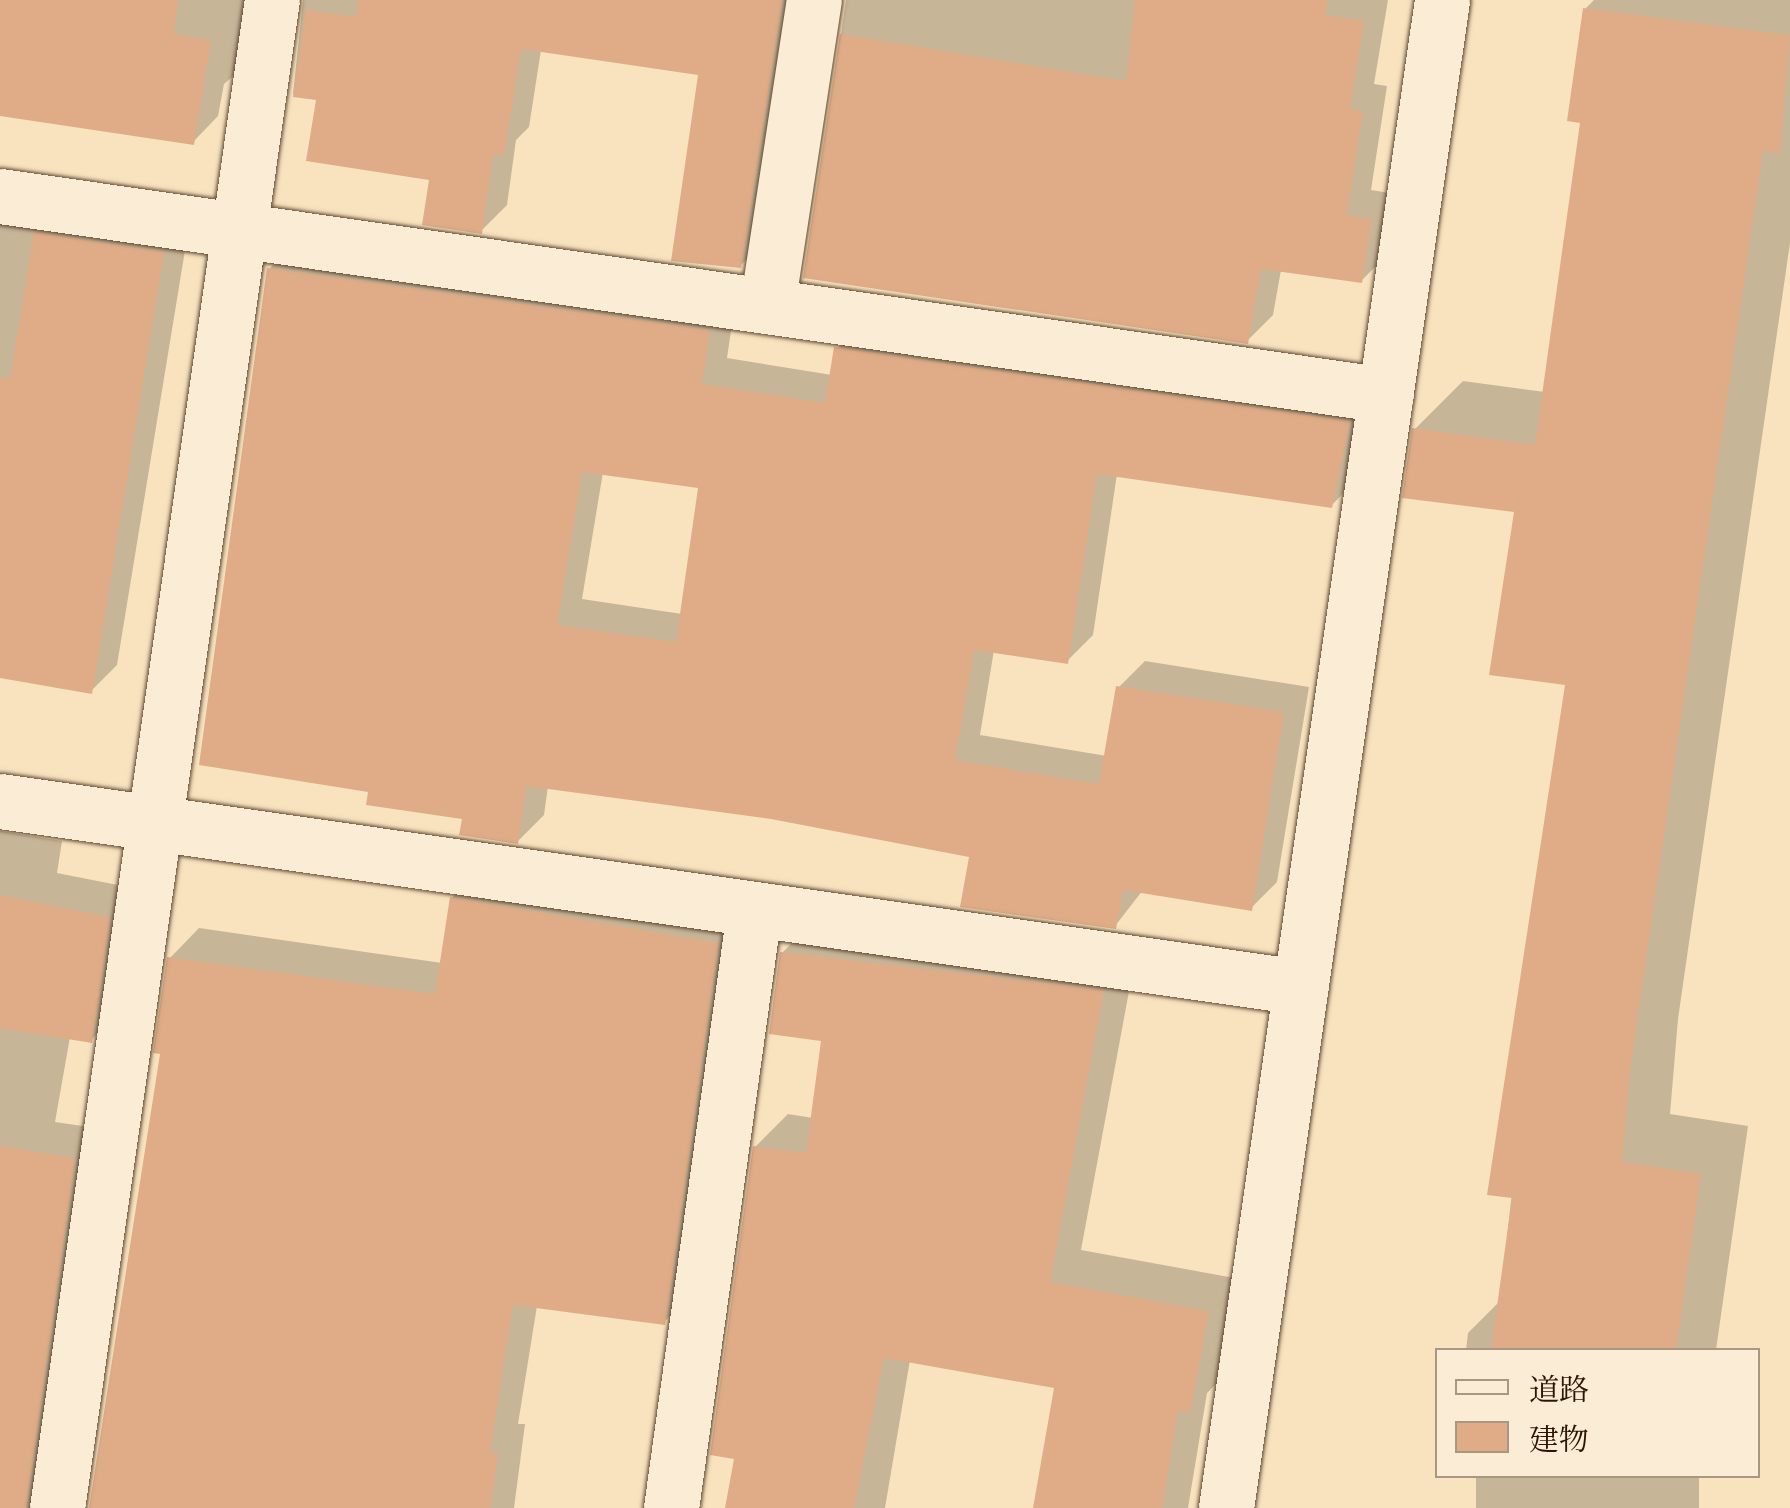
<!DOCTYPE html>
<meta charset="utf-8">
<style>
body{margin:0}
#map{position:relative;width:1790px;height:1508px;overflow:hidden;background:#f9e3be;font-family:"IM FELL Great Primer","Noto Serif JP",serif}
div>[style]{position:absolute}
.shadow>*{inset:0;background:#0003;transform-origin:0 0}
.building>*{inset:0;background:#e0ac88}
.roads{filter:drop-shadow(0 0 2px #5f4832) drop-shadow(0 0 2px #5f4832)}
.street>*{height:55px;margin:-27.5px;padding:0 27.5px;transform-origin:27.5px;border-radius:27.5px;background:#fbedd5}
span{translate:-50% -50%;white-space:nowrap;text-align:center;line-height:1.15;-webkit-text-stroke:9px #fbedd5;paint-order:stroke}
.legend{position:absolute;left:1435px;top:1348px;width:325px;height:130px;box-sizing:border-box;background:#fbedd5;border:2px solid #a89781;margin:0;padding:12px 18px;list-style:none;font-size:30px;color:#2c1503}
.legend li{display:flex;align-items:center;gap:20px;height:50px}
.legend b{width:50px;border:2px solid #a89781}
</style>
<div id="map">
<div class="shadow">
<i style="clip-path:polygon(0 0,263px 0,253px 59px,224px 84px,218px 116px,193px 142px,0 113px)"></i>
<i style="clip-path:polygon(303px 0,803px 0,766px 240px,740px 266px,701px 73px,541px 50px,529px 127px,516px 140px,507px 205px,481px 231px,432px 178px,319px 98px,293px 94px)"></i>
<i style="clip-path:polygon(846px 0,1388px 0,1374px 84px,1387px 86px,1371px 190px,1396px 194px,1387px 255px,1361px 281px,1281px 270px,1273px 315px,1247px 341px,806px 276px)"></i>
<i style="clip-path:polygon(1594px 0,1790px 0,1790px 243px,1678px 1019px,1670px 1114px,1748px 1126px,1716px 1350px,1466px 1350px,1468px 1333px,1500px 1301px,1568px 683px,1517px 509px,1415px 429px,1463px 381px,1545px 392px,1583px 121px,1585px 9px)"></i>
<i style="clip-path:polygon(0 196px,189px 226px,117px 665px,91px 691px,0 676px)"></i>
<i style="clip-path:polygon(evenodd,295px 243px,735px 304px,727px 358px,832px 375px,837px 349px,863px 322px,1375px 396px,1357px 479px,1331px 506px,1117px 474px,1093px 635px,1067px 661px,994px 650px,980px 735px,1107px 756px,1119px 687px,1145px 661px,1309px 687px,1277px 882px,1251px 908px,1143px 890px,1115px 926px,971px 855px,771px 816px,548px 786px,544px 815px,518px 841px,464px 817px,370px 790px,269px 269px,295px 243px,603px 472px,701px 486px,682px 614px,582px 599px,603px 472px)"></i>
<i style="clip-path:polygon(0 831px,62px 841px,57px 873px,138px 889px,120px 1011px,91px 1040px,70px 1037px,55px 1122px,103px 1129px,77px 1508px,0 1508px)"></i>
<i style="clip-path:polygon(481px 869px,746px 914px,693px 1293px,664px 1322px,537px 1306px,518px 1424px,525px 1424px,514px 1508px,91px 1508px,163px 1052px,170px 958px,199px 928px,442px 963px,452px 898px)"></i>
<i style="clip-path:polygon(815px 920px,1135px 959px,1081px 1250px,1240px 1279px,1222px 1378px,1207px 1393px,1188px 1508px,1035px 1508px,1056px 1386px,910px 1360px,885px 1508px,727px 1508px,737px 1457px,755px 1147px,788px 1114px,813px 1118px,824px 1039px,782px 953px)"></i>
<i style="left:1476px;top:1476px;width:223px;height:32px"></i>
</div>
<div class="building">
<i style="clip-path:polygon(0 0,178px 0,174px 34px,211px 40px,194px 145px,0 116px)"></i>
<i style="clip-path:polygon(358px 0,782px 0,741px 268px,671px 261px,698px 75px,521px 49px,504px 155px,493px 154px,482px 234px,422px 225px,429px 180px,306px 161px,316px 100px,293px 97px,306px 10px,356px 17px)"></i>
<i style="clip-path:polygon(1135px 0,1328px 0,1325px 15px,1364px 21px,1350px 109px,1363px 111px,1347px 215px,1372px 219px,1362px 283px,1261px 269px,1248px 344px,803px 278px,840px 34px,1126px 81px)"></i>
<i style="clip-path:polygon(1583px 8px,1790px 35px,1780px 154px,1763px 150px,1630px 1070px,1622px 1162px,1701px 1174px,1676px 1350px,1491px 1350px,1512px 1198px,1487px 1195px,1565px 685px,1489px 675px,1514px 512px,1402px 498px,1412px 428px,1535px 445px,1580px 123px,1567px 121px)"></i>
<i style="clip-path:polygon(34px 232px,164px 252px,92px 694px,0 678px,0 377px,10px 379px)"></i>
<i style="clip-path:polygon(evenodd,267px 268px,710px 330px,702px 384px,825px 403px,834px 347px,1350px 421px,1332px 508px,1097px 474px,1068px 664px,974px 650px,955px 760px,1099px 784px,1116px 686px,1284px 712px,1252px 911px,1123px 890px,1116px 929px,960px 907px,969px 857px,771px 819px,526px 786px,518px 844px,459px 835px,462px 819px,366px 805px,368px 792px,199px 765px,267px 268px,582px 472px,698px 488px,676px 642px,557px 625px,582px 472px)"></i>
<i style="clip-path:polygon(0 895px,110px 917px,92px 1043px,0 1028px)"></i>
<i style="clip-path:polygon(450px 897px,718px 943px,665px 1325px,513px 1305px,490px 1452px,498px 1453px,490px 1508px,89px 1508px,160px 1054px,153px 1053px,167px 957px,435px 994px)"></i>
<i style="clip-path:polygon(780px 952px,1104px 990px,1050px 1282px,1209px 1311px,1190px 1413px,1178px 1411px,1162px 1508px,1033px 1508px,1054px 1388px,884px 1358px,854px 1508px,725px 1508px,734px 1459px,710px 1455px,753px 1146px,806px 1153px,821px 1041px,769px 1034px)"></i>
<i style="clip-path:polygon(0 1146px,75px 1158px,26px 1508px,0 1508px)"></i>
</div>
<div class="roads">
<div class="street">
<i style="left:0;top:196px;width:1400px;rotate:8.17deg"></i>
<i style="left:767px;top:306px;width:310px;rotate:-81.3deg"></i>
<i style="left:0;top:801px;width:1314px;rotate:8.14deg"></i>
<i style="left:57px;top:1508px;width:1523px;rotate:-81.89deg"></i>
<i style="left:671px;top:1508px;width:603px;rotate:-82.08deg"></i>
<i style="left:1226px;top:1508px;width:1523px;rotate:-81.85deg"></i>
</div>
</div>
<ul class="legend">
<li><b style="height:12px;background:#fbedd5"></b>道路</li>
<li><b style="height:28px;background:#e0ac88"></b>建物</li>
</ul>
</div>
